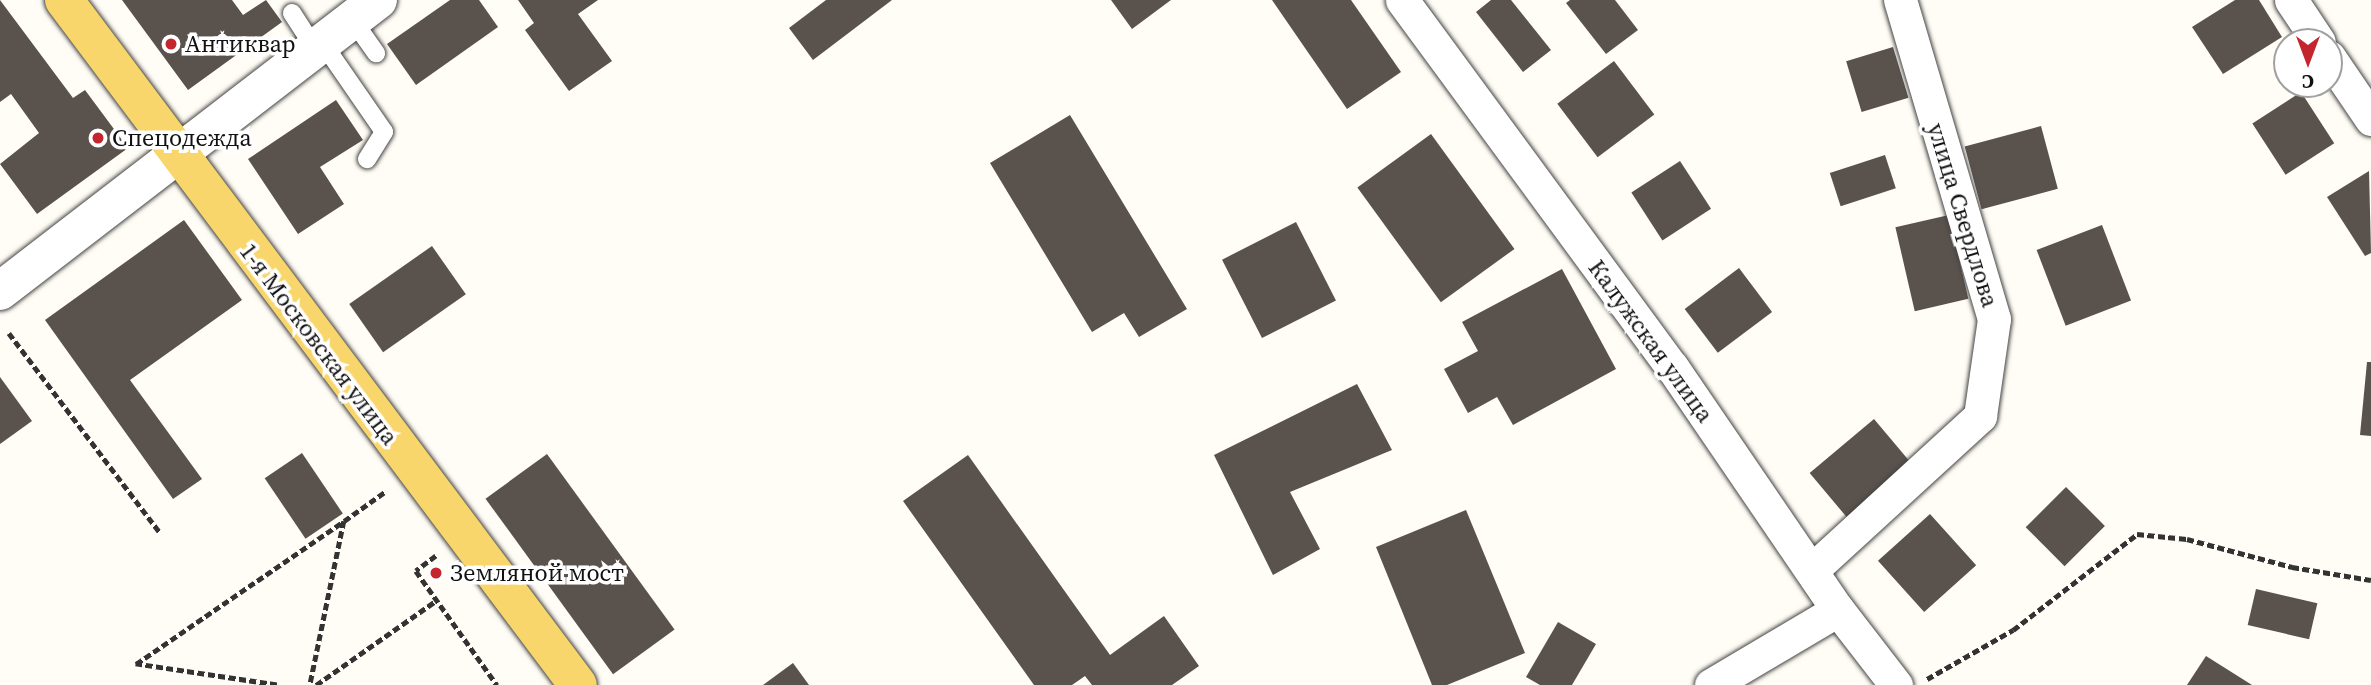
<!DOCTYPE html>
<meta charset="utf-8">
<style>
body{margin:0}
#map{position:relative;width:2371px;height:685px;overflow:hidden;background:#fffdf5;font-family:"Source Serif 4",serif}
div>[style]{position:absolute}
.building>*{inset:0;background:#5a524d;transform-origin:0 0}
.path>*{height:4.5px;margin-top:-2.25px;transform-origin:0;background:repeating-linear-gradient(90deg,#333 0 7px,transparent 0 10.5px)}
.roads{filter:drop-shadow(0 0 2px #444) drop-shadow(0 0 2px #444)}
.service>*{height:18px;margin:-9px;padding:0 9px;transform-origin:9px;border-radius:9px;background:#fff}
.minor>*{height:33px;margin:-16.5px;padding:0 16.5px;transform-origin:16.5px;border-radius:16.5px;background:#fff}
.tertiary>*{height:38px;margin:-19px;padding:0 19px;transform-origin:19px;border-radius:19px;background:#fff}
.primary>*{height:38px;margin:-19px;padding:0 19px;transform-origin:19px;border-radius:19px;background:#f9d66b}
.dots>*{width:19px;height:19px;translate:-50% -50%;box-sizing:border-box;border:4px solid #fff;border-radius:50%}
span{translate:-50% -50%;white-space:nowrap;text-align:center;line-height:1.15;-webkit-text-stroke:7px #fff;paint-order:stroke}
.poi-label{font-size:24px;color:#111}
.left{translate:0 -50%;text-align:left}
.street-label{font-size:24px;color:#111}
.north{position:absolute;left:2273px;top:28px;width:70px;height:70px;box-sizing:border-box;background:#fff;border:2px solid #a0a0a0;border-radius:50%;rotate:180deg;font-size:19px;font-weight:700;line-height:28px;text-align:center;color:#111}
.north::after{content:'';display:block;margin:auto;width:24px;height:32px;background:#c4262e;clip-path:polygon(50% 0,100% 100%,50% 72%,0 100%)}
</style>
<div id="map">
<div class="building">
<i style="clip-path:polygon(0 0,73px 98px,85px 90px,128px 148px,37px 214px,0 164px,39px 133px,11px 94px,0 102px)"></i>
<i style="clip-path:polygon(122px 0,232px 0,243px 15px,266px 0,282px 22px,188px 90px)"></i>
<i style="clip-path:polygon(450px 0,479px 0,498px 27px,416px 85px,387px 44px)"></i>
<i style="clip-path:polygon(518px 0,598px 0,578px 14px,612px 61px,569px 91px,525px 30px,534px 23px)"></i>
<i style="clip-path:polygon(826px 0,892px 0,813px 60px,789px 28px)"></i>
<i style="clip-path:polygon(1111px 0,1171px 0,1132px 29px)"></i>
<i style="clip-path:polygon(1272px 0,1351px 0,1401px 72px,1347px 109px)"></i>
<i style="clip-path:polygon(1491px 0,1511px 0,1551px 50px,1523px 72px,1476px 12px)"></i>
<i style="clip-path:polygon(1570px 0,1615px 0,1638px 30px,1606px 54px,1566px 3px)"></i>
<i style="clip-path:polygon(2235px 0,2259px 0,2282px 37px,2223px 74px,2192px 27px)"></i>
<i style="left:1893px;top:47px;width:53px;height:49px;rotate:73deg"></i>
<i style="left:1614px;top:61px;width:67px;height:71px;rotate:53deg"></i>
<i style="left:2301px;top:92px;width:61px;height:58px;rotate:57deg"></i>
<i style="clip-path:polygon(336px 100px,363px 140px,320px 167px,344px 204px,298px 234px,248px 159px)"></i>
<i style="clip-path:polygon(1070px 115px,1187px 309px,1139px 337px,1124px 313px,1092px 332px,990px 163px)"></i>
<i style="left:2041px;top:126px;width:65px;height:79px;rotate:75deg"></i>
<i style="left:1431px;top:134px;width:142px;height:91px;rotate:54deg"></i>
<i style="left:1885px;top:155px;width:35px;height:58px;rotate:72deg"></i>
<i style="left:1680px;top:161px;width:57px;height:58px;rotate:57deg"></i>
<i style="clip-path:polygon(2369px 171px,2371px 253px,2365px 256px,2327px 197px)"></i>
<i style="left:1949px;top:215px;width:86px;height:55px;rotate:77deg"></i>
<i style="clip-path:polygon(184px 220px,242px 300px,130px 380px,202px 479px,173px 499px,45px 320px)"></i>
<i style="left:1296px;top:222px;width:88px;height:83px;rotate:63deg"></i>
<i style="left:2102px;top:225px;width:81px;height:70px;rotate:69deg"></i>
<i style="left:432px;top:246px;width:59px;height:101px;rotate:55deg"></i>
<i style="left:1739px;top:268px;width:55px;height:68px;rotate:53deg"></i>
<i style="clip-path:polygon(1562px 269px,1616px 369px,1513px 425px,1497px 397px,1468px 413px,1444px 369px,1478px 351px,1462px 322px)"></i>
<i style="clip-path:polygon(2367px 362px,2371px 362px,2371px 436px,2360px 435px)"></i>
<i style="clip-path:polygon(0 377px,32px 421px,0 444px)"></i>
<i style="clip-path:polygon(1357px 384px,1392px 450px,1290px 492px,1320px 549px,1273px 575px,1214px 455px)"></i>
<i style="left:1874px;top:419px;width:70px;height:84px;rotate:50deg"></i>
<i style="left:302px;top:453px;width:73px;height:45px;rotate:56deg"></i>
<i style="left:547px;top:454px;width:217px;height:76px;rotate:54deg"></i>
<i style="clip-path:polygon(968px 455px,1110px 655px,1164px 616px,1199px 666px,1172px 685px,1092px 685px,1085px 676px,1072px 685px,1034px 685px,903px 501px)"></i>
<i style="left:2066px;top:487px;width:55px;height:57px;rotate:45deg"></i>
<i style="clip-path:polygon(1466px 510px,1525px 653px,1447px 685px,1432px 685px,1376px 547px)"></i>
<i style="left:1930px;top:514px;width:69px;height:70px;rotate:48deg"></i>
<i style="left:2256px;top:589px;width:63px;height:37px;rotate:13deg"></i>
<i style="clip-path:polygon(1558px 622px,1596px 644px,1572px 685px,1540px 685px,1526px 677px)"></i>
<i style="clip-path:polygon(2206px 656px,2252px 685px,2187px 685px)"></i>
<i style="clip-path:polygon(793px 663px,809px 685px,763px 685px)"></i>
</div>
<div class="path">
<i style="left:9px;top:333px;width:251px;rotate:52.9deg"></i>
<i style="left:344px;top:521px;width:52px;rotate:-35.5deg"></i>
<i style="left:436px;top:556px;width:25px;rotate:143deg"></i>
<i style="left:416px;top:571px;width:140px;rotate:54.6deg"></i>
<i style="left:1927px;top:679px;width:99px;rotate:-29.7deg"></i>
<i style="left:2013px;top:630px;width:157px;rotate:-37.7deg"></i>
<i style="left:2137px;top:534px;width:50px;rotate:5.7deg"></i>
<i style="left:2187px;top:539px;width:109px;rotate:14.9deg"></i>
<i style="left:2292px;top:567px;width:80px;rotate:9.3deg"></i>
<i style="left:277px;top:685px;width:143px;rotate:-171.5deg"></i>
<i style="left:136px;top:664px;width:252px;rotate:-34.5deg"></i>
<i style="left:344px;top:521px;width:167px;rotate:101.7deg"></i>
<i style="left:316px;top:685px;width:148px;rotate:-35.1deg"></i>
</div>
<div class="roads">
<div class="service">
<i style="left:292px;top:13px;width:40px;rotate:57.1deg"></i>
<i style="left:352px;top:19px;width:42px;rotate:54.8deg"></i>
<i style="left:322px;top:42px;width:109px;rotate:55.4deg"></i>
<i style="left:384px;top:132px;width:32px;rotate:122deg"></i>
</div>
<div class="minor">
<i style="left:1402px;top:0;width:456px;rotate:53.7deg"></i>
<i style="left:1672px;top:367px;width:294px;rotate:55.7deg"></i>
<i style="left:1838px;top:610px;width:95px;rotate:52.3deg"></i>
<i style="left:2291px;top:0;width:50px;rotate:56.3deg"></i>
<i style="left:2329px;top:57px;width:75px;rotate:55.9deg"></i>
<i style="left:1812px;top:570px;width:228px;rotate:-42.5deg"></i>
<i style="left:1980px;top:416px;width:98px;rotate:-81.8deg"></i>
<i style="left:1994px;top:319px;width:333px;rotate:-106.4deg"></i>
<i style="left:1711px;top:685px;width:147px;rotate:-30.6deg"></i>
</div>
<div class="tertiary">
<i style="left:0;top:291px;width:477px;rotate:-37.6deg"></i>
</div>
<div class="primary">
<i style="left:64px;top:0;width:856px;rotate:53.12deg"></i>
</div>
</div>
<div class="dots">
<i style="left:171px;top:44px;background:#c4262e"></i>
<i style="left:98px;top:138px;background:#c4262e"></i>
<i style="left:436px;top:573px;background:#c4262e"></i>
</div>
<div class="poi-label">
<span class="left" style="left:185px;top:44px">Антиквар</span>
<span class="left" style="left:112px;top:138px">Спецодежда</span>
<span class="left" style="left:450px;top:573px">Земляной мост</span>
</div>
<div class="street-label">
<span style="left:1963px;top:215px;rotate:73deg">улица Свердлова</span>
<span style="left:1651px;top:341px;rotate:54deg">Калужская улица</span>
<span style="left:319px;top:344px;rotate:53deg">1-я Московская улица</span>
</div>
<div class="north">С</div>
</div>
